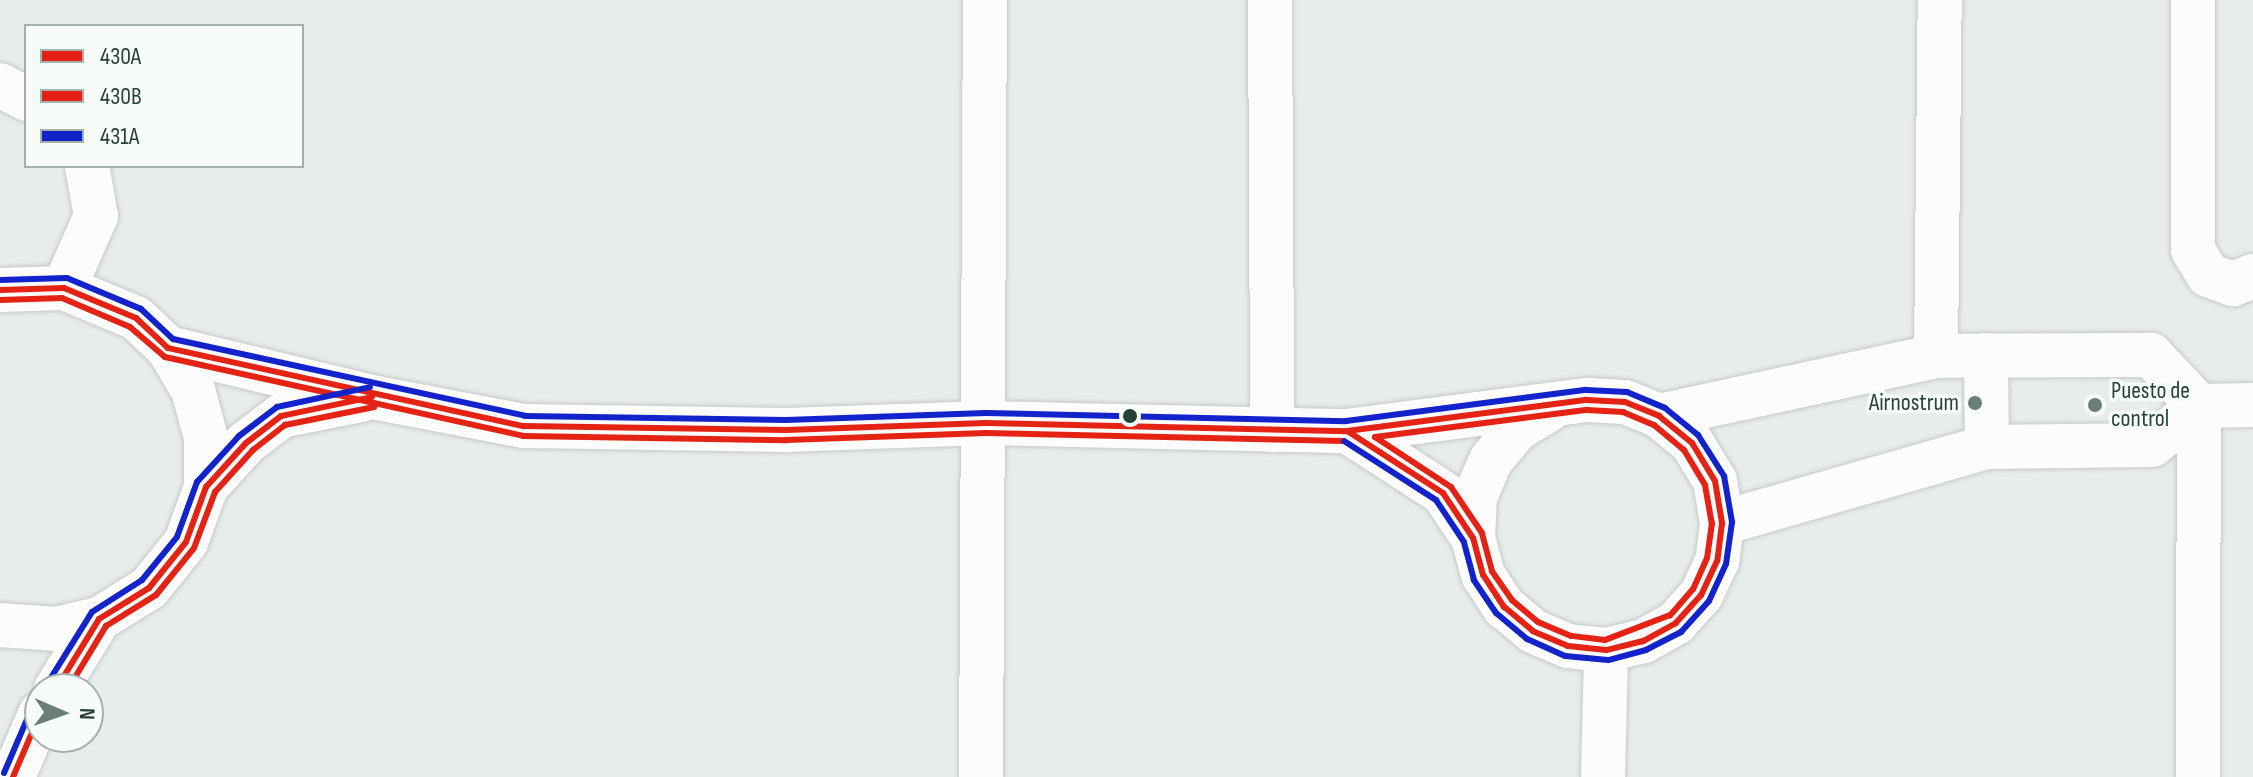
<!DOCTYPE html>
<style>
body{margin:0}
#map{position:relative;width:2253px;height:777px;overflow:hidden;background:#e8edeb;font-family:"Sofia Sans Condensed",sans-serif}
div>[style]{position:absolute}
.roads{filter:drop-shadow(0 0 2px #c5cac8) drop-shadow(0 0 2px #c5cac8)}
.street>*{height:44px;margin:-22px;padding:0 22px;transform-origin:22px;border-radius:22px;background:#fcfcfc}
.bus-1>*{height:6px;margin:-3px;padding:0 3px;transform-origin:3px;border-radius:3px;background:#e42315}
.bus-2>*{height:6px;margin:-3px;padding:0 3px;transform-origin:3px;border-radius:3px;background:#e42315}
.bus-3>*{height:6px;margin:-3px;padding:0 3px;transform-origin:3px;border-radius:3px;background:#1323cc}
.dots>*{width:22px;height:22px;translate:-50% -50%;box-sizing:border-box;border:4px solid #f7fbf9;border-radius:50%}
span{translate:-50% -50%;white-space:nowrap;text-align:center;line-height:1.15;-webkit-text-stroke:7px #f7fbf9;paint-order:stroke}
.poi-label{font-size:24px;color:#24423a}
.left{translate:0 -50%;text-align:left}
.right{translate:-100% -50%;text-align:right}
.legend{position:absolute;left:24px;top:24px;width:280px;height:144px;box-sizing:border-box;background:#f7fbf9;border:2px solid #a3b1ad;margin:0;padding:10px 14px;list-style:none;font-size:24px;color:#24423a}
.legend li{display:flex;align-items:center;gap:16px;height:40px}
.legend b{width:40px;border:2px solid #a3b1ad}
.north{position:absolute;left:24px;top:673px;width:80px;height:80px;box-sizing:border-box;background:#f7fbf9;border:2px solid #a3b1ad;border-radius:50%;rotate:92deg;font-size:22px;font-weight:700;line-height:32px;text-align:center;color:#24423a}
.north::after{content:'';display:block;margin:auto;width:28px;height:36px;background:#697e78;clip-path:polygon(50% 0,100% 100%,50% 72%,0 100%)}
</style>
<div id="map">
<div class="roads">
<div class="street">
<i style="left:1270px;top:0;width:430px;rotate:89.7deg"></i>
<i style="left:2193px;top:0;width:250px;rotate:90deg"></i>
<i style="left:2193px;top:250px;width:29px;rotate:59deg"></i>
<i style="left:2208px;top:275px;width:27px;rotate:20deg"></i>
<i style="left:2233px;top:284px;width:22px;rotate:-22deg"></i>
<i style="left:0;top:85px;width:30px;rotate:28deg"></i>
<i style="left:64px;top:288px;width:79px;rotate:-66deg"></i>
<i style="left:96px;top:216px;width:51px;rotate:-100.2deg"></i>
<i style="left:0;top:290px;width:64px;rotate:-1.8deg"></i>
<i style="left:64px;top:288px;width:78px;rotate:22.6deg"></i>
<i style="left:136px;top:318px;width:44px;rotate:43.2deg"></i>
<i style="left:168px;top:348px;width:49px;rotate:59.2deg"></i>
<i style="left:193px;top:390px;width:50px;rotate:74.8deg"></i>
<i style="left:206px;top:438px;width:49px;rotate:90deg"></i>
<i style="left:206px;top:487px;width:59px;rotate:110deg"></i>
<i style="left:186px;top:542px;width:59px;rotate:128.8deg"></i>
<i style="left:149px;top:588px;width:59px;rotate:148.2deg"></i>
<i style="left:99px;top:619px;width:44px;rotate:166.9deg"></i>
<i style="left:56px;top:629px;width:56px;rotate:-175.9deg"></i>
<i style="left:168px;top:348px;width:210px;rotate:13.5deg"></i>
<i style="left:372px;top:397px;width:155px;rotate:10.8deg"></i>
<i style="left:524px;top:426px;width:262px;rotate:0.9deg"></i>
<i style="left:786px;top:430px;width:200px;rotate:-2deg"></i>
<i style="left:986px;top:423px;width:361px;rotate:1.3deg"></i>
<i style="left:1347px;top:431px;width:242px;rotate:-7.4deg"></i>
<i style="left:1587px;top:400px;width:38px;rotate:3deg"></i>
<i style="left:1625px;top:402px;width:37px;rotate:22deg"></i>
<i style="left:1659px;top:416px;width:43px;rotate:39.3deg"></i>
<i style="left:1692px;top:443px;width:44px;rotate:58.8deg"></i>
<i style="left:1715px;top:481px;width:43px;rotate:80.5deg"></i>
<i style="left:1722px;top:523px;width:38px;rotate:97deg"></i>
<i style="left:1717px;top:561px;width:38px;rotate:115deg"></i>
<i style="left:1701px;top:595px;width:38px;rotate:132deg"></i>
<i style="left:1676px;top:623px;width:38px;rotate:151deg"></i>
<i style="left:1643px;top:641px;width:38px;rotate:166deg"></i>
<i style="left:1606px;top:650px;width:38px;rotate:-174deg"></i>
<i style="left:1568px;top:646px;width:38px;rotate:-157deg"></i>
<i style="left:1533px;top:631px;width:38px;rotate:-140deg"></i>
<i style="left:1504px;top:607px;width:38px;rotate:-123deg"></i>
<i style="left:1483px;top:575px;width:38px;rotate:-105deg"></i>
<i style="left:1473px;top:538px;width:54px;rotate:-123.7deg"></i>
<i style="left:1443px;top:493px;width:114px;rotate:-147.1deg"></i>
<i style="left:1986px;top:355px;width:92px;rotate:89.4deg"></i>
<i style="left:1936px;top:356px;width:356px;rotate:-89.4deg"></i>
<i style="left:1659px;top:416px;width:283px;rotate:-12.2deg"></i>
<i style="left:1936px;top:356px;width:215px;rotate:-0.3deg"></i>
<i style="left:2151px;top:355px;width:70px;rotate:46.7deg"></i>
<i style="left:2199px;top:406px;width:371px;rotate:90.2deg"></i>
<i style="left:206px;top:487px;width:59px;rotate:-47.7deg"></i>
<i style="left:246px;top:443px;width:44px;rotate:-37.6deg"></i>
<i style="left:281px;top:416px;width:82px;rotate:-11.3deg"></i>
<i style="left:1722px;top:523px;width:276px;rotate:-16deg"></i>
<i style="left:1987px;top:447px;width:165px;rotate:-0.7deg"></i>
<i style="left:2152px;top:445px;width:61px;rotate:-39.7deg"></i>
<i style="left:2199px;top:406px;width:54px;rotate:-1.1deg"></i>
<i style="left:1473px;top:538px;width:41px;rotate:-87.2deg"></i>
<i style="left:1475px;top:497px;width:40px;rotate:-66.6deg"></i>
<i style="left:1491px;top:460px;width:40px;rotate:-50deg"></i>
<i style="left:1517px;top:429px;width:37px;rotate:-31deg"></i>
<i style="left:56px;top:689px;width:82px;rotate:-58.4deg"></i>
<i style="left:13px;top:777px;width:69px;rotate:-66.8deg"></i>
<i style="left:981px;top:777px;width:777px;rotate:-89.71deg"></i>
<i style="left:1603px;top:777px;width:127px;rotate:-88.6deg"></i>
</div>
</div>
<div class="bus-1">
<i style="left:0;top:290px;width:64px;rotate:-1.8deg"></i>
<i style="left:64px;top:288px;width:78px;rotate:22.6deg"></i>
<i style="left:136px;top:318px;width:44px;rotate:43.2deg"></i>
<i style="left:168px;top:348px;width:364px;rotate:12.4deg"></i>
<i style="left:524px;top:426px;width:262px;rotate:0.9deg"></i>
<i style="left:786px;top:430px;width:200px;rotate:-2deg"></i>
<i style="left:986px;top:423px;width:361px;rotate:1.3deg"></i>
<i style="left:1587px;top:400px;width:38px;rotate:3deg"></i>
<i style="left:1625px;top:402px;width:37px;rotate:22deg"></i>
<i style="left:1659px;top:416px;width:43px;rotate:39.3deg"></i>
<i style="left:1692px;top:443px;width:44px;rotate:58.8deg"></i>
<i style="left:1715px;top:481px;width:43px;rotate:80.5deg"></i>
<i style="left:1722px;top:523px;width:38px;rotate:97deg"></i>
<i style="left:1717px;top:561px;width:38px;rotate:115deg"></i>
<i style="left:1701px;top:595px;width:38px;rotate:132deg"></i>
<i style="left:1676px;top:623px;width:38px;rotate:151deg"></i>
<i style="left:1643px;top:641px;width:38px;rotate:166deg"></i>
<i style="left:1606px;top:650px;width:38px;rotate:-174deg"></i>
<i style="left:1568px;top:646px;width:38px;rotate:-157deg"></i>
<i style="left:1533px;top:631px;width:38px;rotate:-140deg"></i>
<i style="left:1504px;top:607px;width:38px;rotate:-123deg"></i>
<i style="left:1483px;top:575px;width:38px;rotate:-105deg"></i>
<i style="left:1473px;top:538px;width:54px;rotate:-123.7deg"></i>
<i style="left:1443px;top:493px;width:114px;rotate:-147.1deg"></i>
<i style="left:1347px;top:431px;width:242px;rotate:-7.4deg"></i>
<i style="left:56px;top:689px;width:82px;rotate:-58.4deg"></i>
<i style="left:99px;top:619px;width:59px;rotate:-31.8deg"></i>
<i style="left:149px;top:588px;width:59px;rotate:-51.2deg"></i>
<i style="left:186px;top:542px;width:59px;rotate:-70deg"></i>
<i style="left:206px;top:487px;width:59px;rotate:-47.7deg"></i>
<i style="left:246px;top:443px;width:44px;rotate:-37.6deg"></i>
<i style="left:281px;top:416px;width:93px;rotate:-11.8deg"></i>
<i style="left:13px;top:777px;width:69px;rotate:-66.8deg"></i>
</div>
<div class="bus-2">
<i style="left:0;top:300px;width:62px;rotate:-1.8deg"></i>
<i style="left:62px;top:298px;width:74px;rotate:23.1deg"></i>
<i style="left:130px;top:327px;width:46px;rotate:40.6deg"></i>
<i style="left:165px;top:357px;width:367px;rotate:12.4deg"></i>
<i style="left:523px;top:436px;width:263px;rotate:0.9deg"></i>
<i style="left:786px;top:440px;width:200px;rotate:-2deg"></i>
<i style="left:986px;top:433px;width:358px;rotate:1.3deg"></i>
<i style="left:1587px;top:410px;width:36px;rotate:3deg"></i>
<i style="left:1623px;top:412px;width:34px;rotate:23deg"></i>
<i style="left:1654px;top:425px;width:39px;rotate:40deg"></i>
<i style="left:1684px;top:450px;width:41px;rotate:59deg"></i>
<i style="left:1705px;top:485px;width:39px;rotate:80deg"></i>
<i style="left:1712px;top:523px;width:35px;rotate:98deg"></i>
<i style="left:1707px;top:558px;width:34px;rotate:114deg"></i>
<i style="left:1693px;top:589px;width:35px;rotate:131deg"></i>
<i style="left:1670px;top:615px;width:70px;rotate:159deg"></i>
<i style="left:1605px;top:640px;width:34px;rotate:-173deg"></i>
<i style="left:1571px;top:636px;width:36px;rotate:-157deg"></i>
<i style="left:1538px;top:622px;width:34px;rotate:-140deg"></i>
<i style="left:1512px;top:600px;width:35px;rotate:-125deg"></i>
<i style="left:1492px;top:571px;width:39px;rotate:-105deg"></i>
<i style="left:1482px;top:533px;width:55px;rotate:-124deg"></i>
<i style="left:1451px;top:487px;width:91px;rotate:-146.7deg"></i>
<i style="left:1375px;top:437px;width:214px;rotate:-7.3deg"></i>
<i style="left:68px;top:689px;width:74px;rotate:-58.9deg"></i>
<i style="left:106px;top:626px;width:59px;rotate:-31.8deg"></i>
<i style="left:156px;top:595px;width:60px;rotate:-51deg"></i>
<i style="left:194px;top:548px;width:60px;rotate:-69.4deg"></i>
<i style="left:215px;top:492px;width:57px;rotate:-47.9deg"></i>
<i style="left:253px;top:450px;width:41px;rotate:-38deg"></i>
<i style="left:285px;top:425px;width:91px;rotate:-11.4deg"></i>
</div>
<div class="bus-3">
<i style="left:0;top:280px;width:67px;rotate:-1.7deg"></i>
<i style="left:67px;top:278px;width:80px;rotate:22.7deg"></i>
<i style="left:141px;top:309px;width:44px;rotate:43.2deg"></i>
<i style="left:173px;top:339px;width:360px;rotate:12.3deg"></i>
<i style="left:525px;top:416px;width:261px;rotate:0.9deg"></i>
<i style="left:786px;top:420px;width:200px;rotate:-2deg"></i>
<i style="left:986px;top:413px;width:360px;rotate:1.3deg"></i>
<i style="left:1346px;top:421px;width:242px;rotate:-7.4deg"></i>
<i style="left:1586px;top:390px;width:41px;rotate:2.8deg"></i>
<i style="left:1627px;top:392px;width:41px;rotate:22.8deg"></i>
<i style="left:1665px;top:408px;width:43px;rotate:39.3deg"></i>
<i style="left:1698px;top:435px;width:49px;rotate:57.6deg"></i>
<i style="left:1724px;top:476px;width:47px;rotate:80.1deg"></i>
<i style="left:1732px;top:522px;width:42px;rotate:98.1deg"></i>
<i style="left:1726px;top:564px;width:41px;rotate:114.7deg"></i>
<i style="left:1709px;top:601px;width:42px;rotate:132.1deg"></i>
<i style="left:1681px;top:632px;width:39px;rotate:153deg"></i>
<i style="left:1646px;top:650px;width:39px;rotate:165deg"></i>
<i style="left:1608px;top:660px;width:43px;rotate:-174.7deg"></i>
<i style="left:1565px;top:656px;width:42px;rotate:-155.9deg"></i>
<i style="left:1527px;top:639px;width:40px;rotate:-140deg"></i>
<i style="left:1496px;top:613px;width:40px;rotate:-124deg"></i>
<i style="left:1474px;top:580px;width:39px;rotate:-105deg"></i>
<i style="left:1464px;top:542px;width:50px;rotate:-123.7deg"></i>
<i style="left:1436px;top:500px;width:109px;rotate:-147.3deg"></i>
<i style="left:47px;top:684px;width:85px;rotate:-58deg"></i>
<i style="left:92px;top:612px;width:59px;rotate:-32.6deg"></i>
<i style="left:142px;top:580px;width:55px;rotate:-50.9deg"></i>
<i style="left:177px;top:537px;width:59px;rotate:-70deg"></i>
<i style="left:197px;top:482px;width:62px;rotate:-47.6deg"></i>
<i style="left:239px;top:436px;width:48px;rotate:-37.3deg"></i>
<i style="left:277px;top:407px;width:95px;rotate:-12.1deg"></i>
<i style="left:4px;top:773px;width:69px;rotate:-66.8deg"></i>
</div>
<div class="dots">
<i style="left:1975px;top:403px;background:#697e78"></i>
<i style="left:2095px;top:405px;background:#697e78"></i>
<i style="left:1130px;top:416px;background:#24423a"></i>
</div>
<div class="poi-label">
<span class="left" style="left:2111px;top:405px">Puesto de<br>control</span>
<span class="right" style="left:1959px;top:403px">Airnostrum</span>
</div>
<ul class="legend">
<li><b style="height:10px;background:#e42315"></b>430A</li>
<li><b style="height:10px;background:#e42315"></b>430B</li>
<li><b style="height:10px;background:#1323cc"></b>431A</li>
</ul>
<div class="north">N</div>
</div>
